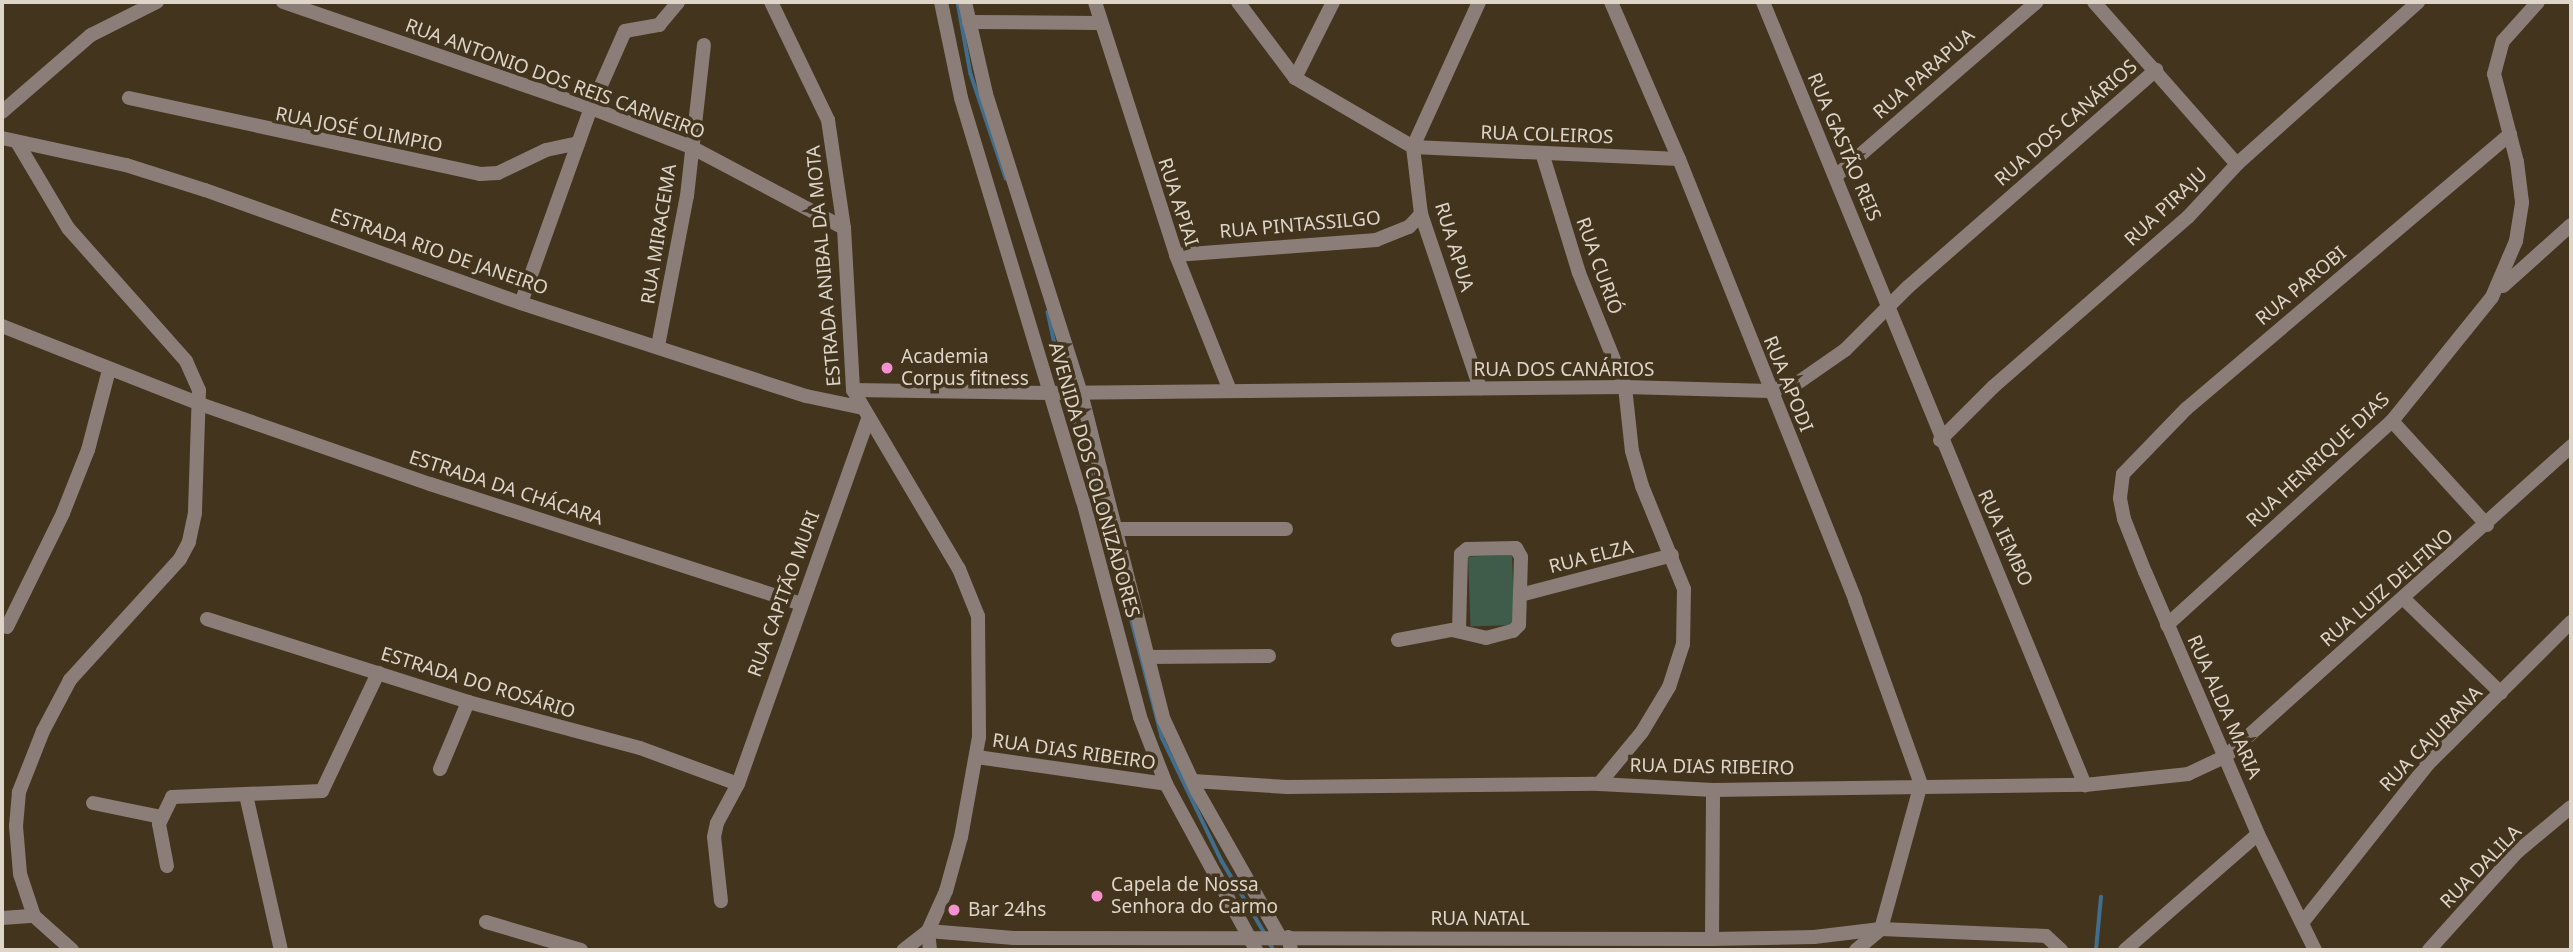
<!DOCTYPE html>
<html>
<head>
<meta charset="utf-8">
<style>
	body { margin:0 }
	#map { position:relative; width:2573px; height:952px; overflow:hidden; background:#43341e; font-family:"Noto Sans",sans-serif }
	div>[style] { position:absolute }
	.green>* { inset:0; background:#3e5c49; transform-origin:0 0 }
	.stream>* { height:3.5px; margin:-1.75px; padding:0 1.75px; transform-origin:1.75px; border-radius:1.75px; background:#416e8d }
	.minor>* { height:14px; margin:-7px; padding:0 7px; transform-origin:7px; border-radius:7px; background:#8b7d78 }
	.tertiary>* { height:14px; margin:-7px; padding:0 7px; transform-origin:7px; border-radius:7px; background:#8b7d78 }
	.dots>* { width:19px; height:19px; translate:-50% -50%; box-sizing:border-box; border:4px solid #43341e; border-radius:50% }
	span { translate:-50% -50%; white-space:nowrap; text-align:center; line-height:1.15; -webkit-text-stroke:7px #43341e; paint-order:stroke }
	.street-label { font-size:19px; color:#ded5c8 }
	.poi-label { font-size:19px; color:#ded5c8 }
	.left { translate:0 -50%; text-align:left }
	.frame { position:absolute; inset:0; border:4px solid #ded5c8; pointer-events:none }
</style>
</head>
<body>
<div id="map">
	<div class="green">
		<i style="left:1512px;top:555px;width:70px;height:44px;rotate:88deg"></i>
	</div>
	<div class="stream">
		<i style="left:958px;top:2px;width:73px;rotate:79.8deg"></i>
		<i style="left:971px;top:74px;width:110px;rotate:71.4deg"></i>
		<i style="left:1048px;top:312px;width:80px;rotate:77.7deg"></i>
		<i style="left:1067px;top:398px;width:118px;rotate:72.2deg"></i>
		<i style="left:1103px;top:510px;width:235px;rotate:75.4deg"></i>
		<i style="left:1162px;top:737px;width:138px;rotate:64.2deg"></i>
		<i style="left:1222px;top:861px;width:86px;rotate:59.3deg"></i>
		<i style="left:1269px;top:942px;width:9px;rotate:58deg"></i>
		<i style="left:2096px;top:950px;width:53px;rotate:-84.6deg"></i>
	</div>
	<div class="minor">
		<i style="left:283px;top:2px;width:326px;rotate:19deg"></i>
		<i style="left:591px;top:108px;width:107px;rotate:21.3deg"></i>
		<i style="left:691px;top:147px;width:173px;rotate:27.9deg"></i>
		<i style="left:941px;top:2px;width:98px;rotate:78.2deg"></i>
		<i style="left:961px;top:98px;width:421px;rotate:73.2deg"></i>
		<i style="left:1083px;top:501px;width:223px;rotate:75.2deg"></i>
		<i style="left:1140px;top:717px;width:72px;rotate:68.8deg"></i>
		<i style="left:1166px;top:784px;width:189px;rotate:61.5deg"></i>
		<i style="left:965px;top:2px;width:94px;rotate:77.1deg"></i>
		<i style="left:986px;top:94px;width:314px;rotate:72.4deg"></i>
		<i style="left:1081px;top:393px;width:337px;rotate:75.8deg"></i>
		<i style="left:1164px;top:720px;width:78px;rotate:65.1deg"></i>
		<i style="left:1197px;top:791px;width:168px;rotate:60.4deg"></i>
		<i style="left:1095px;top:2px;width:266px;rotate:72.2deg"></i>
		<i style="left:1176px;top:255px;width:146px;rotate:68.3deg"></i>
		<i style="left:1238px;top:2px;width:95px;rotate:53.1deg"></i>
		<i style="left:1295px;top:78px;width:137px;rotate:30.3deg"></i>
		<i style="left:1413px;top:147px;width:266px;rotate:2.6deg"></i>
		<i style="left:1479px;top:2px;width:159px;rotate:114.5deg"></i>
		<i style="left:1413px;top:147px;width:67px;rotate:83.2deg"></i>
		<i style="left:1421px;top:214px;width:184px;rotate:71.3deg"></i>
		<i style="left:1763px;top:2px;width:847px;rotate:67.65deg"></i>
		<i style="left:2094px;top:2px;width:216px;rotate:48.6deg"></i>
		<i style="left:969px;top:22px;width:129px;rotate:0.4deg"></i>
		<i style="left:1295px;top:78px;width:85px;rotate:-63.4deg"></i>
		<i style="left:129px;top:98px;width:359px;rotate:12.2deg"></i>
		<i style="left:480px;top:174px;width:18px;rotate:-3deg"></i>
		<i style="left:498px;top:173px;width:53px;rotate:-25.6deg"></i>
		<i style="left:546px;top:150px;width:33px;rotate:-12deg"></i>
		<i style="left:2px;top:112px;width:118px;rotate:-40.9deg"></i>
		<i style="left:91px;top:35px;width:74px;rotate:-26.6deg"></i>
		<i style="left:2px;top:138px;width:127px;rotate:12.3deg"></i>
		<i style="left:126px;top:165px;width:83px;rotate:17.6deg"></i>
		<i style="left:205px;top:190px;width:336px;rotate:19.7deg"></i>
		<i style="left:521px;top:303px;width:300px;rotate:18.1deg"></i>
		<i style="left:806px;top:396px;width:58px;rotate:11.9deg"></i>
		<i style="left:17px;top:142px;width:100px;rotate:59.3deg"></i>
		<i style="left:68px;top:228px;width:178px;rotate:48.4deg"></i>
		<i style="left:186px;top:361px;width:32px;rotate:66deg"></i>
		<i style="left:199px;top:390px;width:123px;rotate:91.9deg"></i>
		<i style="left:195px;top:513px;width:30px;rotate:102deg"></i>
		<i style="left:189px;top:542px;width:19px;rotate:118deg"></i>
		<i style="left:180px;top:559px;width:164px;rotate:132.3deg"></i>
		<i style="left:70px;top:680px;width:58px;rotate:117.9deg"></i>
		<i style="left:43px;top:731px;width:66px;rotate:111.5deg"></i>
		<i style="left:19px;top:792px;width:34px;rotate:95deg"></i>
		<i style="left:16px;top:826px;width:48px;rotate:85.2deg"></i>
		<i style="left:20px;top:874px;width:44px;rotate:71.6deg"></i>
		<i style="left:34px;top:916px;width:51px;rotate:41.8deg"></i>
		<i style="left:1543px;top:156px;width:122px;rotate:72.9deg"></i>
		<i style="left:1579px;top:273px;width:123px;rotate:68deg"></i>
		<i style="left:1625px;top:387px;width:64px;rotate:83.8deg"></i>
		<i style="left:1632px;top:451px;width:36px;rotate:74deg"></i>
		<i style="left:1642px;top:486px;width:111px;rotate:67.8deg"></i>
		<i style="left:1684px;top:589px;width:55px;rotate:91deg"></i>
		<i style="left:1683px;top:644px;width:45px;rotate:108deg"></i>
		<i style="left:1669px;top:687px;width:52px;rotate:121deg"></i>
		<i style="left:1642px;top:732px;width:67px;rotate:129.6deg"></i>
		<i style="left:1837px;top:175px;width:264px;rotate:-40.9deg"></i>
		<i style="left:1176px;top:255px;width:201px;rotate:-4.3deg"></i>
		<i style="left:1376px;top:240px;width:35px;rotate:-22deg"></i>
		<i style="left:1409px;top:227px;width:18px;rotate:-47deg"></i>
		<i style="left:2503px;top:286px;width:91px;rotate:-41.9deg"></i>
		<i style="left:521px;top:303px;width:207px;rotate:-70.3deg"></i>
		<i style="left:591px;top:108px;width:84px;rotate:-66.2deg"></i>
		<i style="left:625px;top:31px;width:35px;rotate:-10deg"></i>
		<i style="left:659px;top:25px;width:30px;rotate:-50deg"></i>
		<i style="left:2px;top:326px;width:213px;rotate:21.5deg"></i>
		<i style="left:200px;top:404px;width:244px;rotate:19.2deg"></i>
		<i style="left:430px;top:484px;width:390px;rotate:17.9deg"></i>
		<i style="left:658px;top:346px;width:153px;rotate:-79.1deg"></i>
		<i style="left:687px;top:196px;width:152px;rotate:-83.6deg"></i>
		<i style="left:853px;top:390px;width:195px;rotate:0.9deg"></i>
		<i style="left:1048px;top:393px;width:577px;rotate:-0.6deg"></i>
		<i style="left:1625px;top:387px;width:144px;rotate:1.6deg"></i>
		<i style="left:1769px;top:391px;width:28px;rotate:-15deg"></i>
		<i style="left:1796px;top:384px;width:60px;rotate:-34.8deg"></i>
		<i style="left:1845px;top:350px;width:89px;rotate:-45deg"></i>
		<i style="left:1908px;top:287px;width:330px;rotate:-41.2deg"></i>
		<i style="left:2392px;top:421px;width:141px;rotate:47.6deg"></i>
		<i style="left:1940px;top:440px;width:75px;rotate:-45deg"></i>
		<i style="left:1993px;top:387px;width:259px;rotate:-41.1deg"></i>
		<i style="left:2188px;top:217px;width:72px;rotate:-47.2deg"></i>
		<i style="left:2237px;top:164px;width:243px;rotate:-41.8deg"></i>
		<i style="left:1115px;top:529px;width:171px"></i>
		<i style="left:1520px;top:595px;width:157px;rotate:-14.7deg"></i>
		<i style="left:2404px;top:599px;width:135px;rotate:44.1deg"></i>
		<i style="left:207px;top:619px;width:274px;rotate:17.6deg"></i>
		<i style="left:468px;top:702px;width:178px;rotate:15deg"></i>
		<i style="left:640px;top:748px;width:104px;rotate:20.2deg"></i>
		<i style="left:2167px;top:625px;width:304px;rotate:-42.2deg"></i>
		<i style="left:2392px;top:421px;width:159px;rotate:-51.1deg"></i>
		<i style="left:2492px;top:297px;width:61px;rotate:-66.8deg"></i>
		<i style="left:2516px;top:241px;width:39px;rotate:-81deg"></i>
		<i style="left:2522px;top:202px;width:40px;rotate:-97.1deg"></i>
		<i style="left:2517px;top:162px;width:91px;rotate:-104.6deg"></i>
		<i style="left:2494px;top:74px;width:34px;rotate:-75deg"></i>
		<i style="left:2503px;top:41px;width:52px;rotate:-48.1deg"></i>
		<i style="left:7px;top:627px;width:127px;rotate:-63.8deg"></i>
		<i style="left:63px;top:513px;width:68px;rotate:-68.4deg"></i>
		<i style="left:88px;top:450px;width:83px;rotate:-75.3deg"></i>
		<i style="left:1398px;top:640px;width:55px;rotate:-10.5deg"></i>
		<i style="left:1452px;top:630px;width:35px;rotate:13deg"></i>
		<i style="left:1486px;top:638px;width:28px;rotate:-15deg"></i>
		<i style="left:1513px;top:631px;width:8px;rotate:-45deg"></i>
		<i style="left:1519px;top:625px;width:68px;rotate:-88.3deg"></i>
		<i style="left:1521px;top:557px;width:10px;rotate:-119deg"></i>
		<i style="left:1516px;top:548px;width:49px;rotate:178.8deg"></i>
		<i style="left:1467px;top:549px;width:8px;rotate:140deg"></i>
		<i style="left:1461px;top:554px;width:77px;rotate:91.5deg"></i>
		<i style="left:1148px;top:657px;width:121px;rotate:-0.5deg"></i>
		<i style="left:977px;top:757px;width:191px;rotate:8.1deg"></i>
		<i style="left:440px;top:769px;width:73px;rotate:-67.3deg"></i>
		<i style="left:1193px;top:781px;width:94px;rotate:3.7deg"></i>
		<i style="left:1287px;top:787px;width:312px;rotate:-0.6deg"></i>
		<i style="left:1599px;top:784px;width:114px;rotate:3deg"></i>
		<i style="left:246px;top:795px;width:159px;rotate:77.3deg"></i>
		<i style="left:93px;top:803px;width:69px;rotate:11.6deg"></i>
		<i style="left:167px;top:866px;width:43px;rotate:-100.8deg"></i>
		<i style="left:159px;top:824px;width:30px;rotate:-64deg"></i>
		<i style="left:172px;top:797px;width:150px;rotate:-2.3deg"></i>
		<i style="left:322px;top:791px;width:131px;rotate:-64.6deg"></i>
		<i style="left:721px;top:901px;width:64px;rotate:-96.2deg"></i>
		<i style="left:714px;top:837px;width:14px;rotate:-78deg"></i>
		<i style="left:717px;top:823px;width:44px;rotate:-61.7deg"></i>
		<i style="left:738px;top:784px;width:388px;rotate:-70.4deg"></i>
		<i style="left:2px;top:918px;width:32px;rotate:-4deg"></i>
		<i style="left:486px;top:922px;width:99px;rotate:16.4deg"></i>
		<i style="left:2302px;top:923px;width:203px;rotate:-51.6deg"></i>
		<i style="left:2428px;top:764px;width:202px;rotate:-44.8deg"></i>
		<i style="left:928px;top:931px;width:19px;rotate:84deg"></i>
		<i style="left:1712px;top:939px;width:102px;rotate:-1.1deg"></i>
		<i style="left:1814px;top:937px;width:67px;rotate:-6.8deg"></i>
		<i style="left:1881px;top:929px;width:165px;rotate:2.4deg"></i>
		<i style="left:2046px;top:936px;width:21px;rotate:43deg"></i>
		<i style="left:1856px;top:950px;width:33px;rotate:-40deg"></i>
		<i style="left:1881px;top:929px;width:150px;rotate:-74.6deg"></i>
		<i style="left:2125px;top:950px;width:176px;rotate:-41.1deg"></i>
		<i style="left:2315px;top:950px;width:129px;rotate:-116.2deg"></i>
		<i style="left:2258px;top:834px;width:285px;rotate:-113.3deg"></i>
		<i style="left:2145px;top:572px;width:57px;rotate:-111.6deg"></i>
		<i style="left:2124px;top:519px;width:21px;rotate:-101deg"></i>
		<i style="left:2120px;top:498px;width:24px;rotate:-83deg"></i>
		<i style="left:2123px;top:474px;width:91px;rotate:-45.9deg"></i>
		<i style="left:2186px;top:409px;width:425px;rotate:-40.3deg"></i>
		<i style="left:2429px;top:950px;width:132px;rotate:-48.1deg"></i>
		<i style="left:2517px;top:852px;width:70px;rotate:-39.8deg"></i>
	</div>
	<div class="tertiary">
		<i style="left:771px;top:2px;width:131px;rotate:64.2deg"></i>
		<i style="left:828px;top:120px;width:109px;rotate:81.6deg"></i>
		<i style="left:844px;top:228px;width:162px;rotate:86.8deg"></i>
		<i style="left:853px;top:390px;width:208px;rotate:59.4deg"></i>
		<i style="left:959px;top:569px;width:51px;rotate:68deg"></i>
		<i style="left:978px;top:616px;width:121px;rotate:89.5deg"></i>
		<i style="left:979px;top:737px;width:102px;rotate:100.2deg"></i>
		<i style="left:961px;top:837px;width:56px;rotate:105.5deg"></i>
		<i style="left:946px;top:891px;width:44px;rotate:114.2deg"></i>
		<i style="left:928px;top:931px;width:31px;rotate:142deg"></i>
		<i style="left:1611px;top:2px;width:171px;rotate:66.6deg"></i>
		<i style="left:1679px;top:159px;width:475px;rotate:68.2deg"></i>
		<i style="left:1855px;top:600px;width:195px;rotate:70.3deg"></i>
		<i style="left:928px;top:931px;width:86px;rotate:4.7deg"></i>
		<i style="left:1014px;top:938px;width:698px;rotate:0.08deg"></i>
		<i style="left:1712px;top:939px;width:149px;rotate:-89.6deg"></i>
		<i style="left:1713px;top:790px;width:372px;rotate:-0.8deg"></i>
		<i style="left:2085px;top:785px;width:104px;rotate:-6.1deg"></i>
		<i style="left:2188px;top:774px;width:42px;rotate:-25.3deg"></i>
		<i style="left:2226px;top:756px;width:464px;rotate:-41.9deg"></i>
		<i style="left:1288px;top:937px;width:13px;rotate:77deg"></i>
	</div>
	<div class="dots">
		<i style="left:887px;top:368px;background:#f690cf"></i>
		<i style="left:1097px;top:896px;background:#f690cf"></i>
		<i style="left:954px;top:910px;background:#f690cf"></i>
	</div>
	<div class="street-label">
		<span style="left:1924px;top:74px;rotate:-41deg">RUA PARAPUA</span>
		<span style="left:555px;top:79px;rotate:20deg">RUA ANTONIO DOS REIS CARNEIRO</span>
		<span style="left:2066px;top:123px;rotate:-41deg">RUA DOS CANÁRIOS</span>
		<span style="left:359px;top:130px;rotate:11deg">RUA JOSÉ OLIMPIO</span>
		<span style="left:1547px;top:135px;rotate:2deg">RUA COLEIROS</span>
		<span style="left:1844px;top:147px;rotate:67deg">RUA GASTÃO REIS</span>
		<span style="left:1178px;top:202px;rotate:72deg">RUA APIAI</span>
		<span style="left:2166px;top:207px;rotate:-43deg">RUA PIRAJU</span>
		<span style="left:1300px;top:225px;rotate:-5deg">RUA PINTASSILGO</span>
		<span style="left:659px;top:234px;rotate:-81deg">RUA MIRACEMA</span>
		<span style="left:1454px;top:247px;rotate:73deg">RUA APUA</span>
		<span style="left:439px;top:252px;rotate:19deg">ESTRADA RIO DE JANEIRO</span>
		<span style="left:824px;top:266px;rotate:-95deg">ESTRADA ANIBAL DA MOTA</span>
		<span style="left:1599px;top:266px;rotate:70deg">RUA CURIÓ</span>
		<span style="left:2301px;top:286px;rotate:-40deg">RUA PAROBI</span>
		<span style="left:1564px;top:370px">RUA DOS CANÁRIOS</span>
		<span style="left:1788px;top:384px;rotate:68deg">RUA APODI</span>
		<span style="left:2318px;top:460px;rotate:-43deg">RUA HENRIQUE DIAS</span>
		<span style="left:1094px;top:480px;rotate:74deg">AVENIDA DOS COLONIZADORES</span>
		<span style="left:506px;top:488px;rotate:18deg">ESTRADA DA CHÁCARA</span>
		<span style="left:2005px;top:538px;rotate:65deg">RUA IEMBO</span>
		<span style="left:1591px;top:557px;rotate:-14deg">RUA ELZA</span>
		<span style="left:2387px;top:588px;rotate:-41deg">RUA LUIZ DELFINO</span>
		<span style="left:784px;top:594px;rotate:-70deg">RUA CAPITÃO MURI</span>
		<span style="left:478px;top:683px;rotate:17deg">ESTRADA DO ROSÁRIO</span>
		<span style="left:2224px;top:707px;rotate:66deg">RUA ALDA MARIA</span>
		<span style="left:2431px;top:739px;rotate:-46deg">RUA CAJURANA</span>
		<span style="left:1074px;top:752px;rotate:8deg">RUA DIAS RIBEIRO</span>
		<span style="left:1712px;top:767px;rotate:1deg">RUA DIAS RIBEIRO</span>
		<span style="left:2481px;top:867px;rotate:-46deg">RUA DALILA</span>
		<span style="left:1480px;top:919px">RUA NATAL</span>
	</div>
	<div class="poi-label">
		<span class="left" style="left:901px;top:368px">Academia<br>Corpus fitness</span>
		<span class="left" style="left:1111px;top:896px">Capela de Nossa<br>Senhora do Carmo</span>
		<span class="left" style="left:968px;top:910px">Bar 24hs</span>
	</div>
	<div class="frame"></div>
</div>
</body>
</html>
